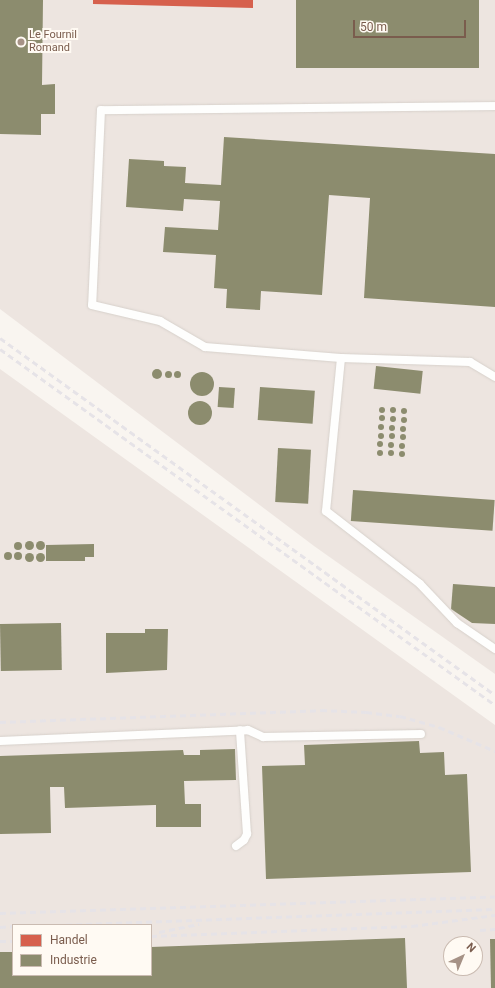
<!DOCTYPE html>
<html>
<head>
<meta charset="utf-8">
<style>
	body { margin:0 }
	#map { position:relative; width:495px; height:988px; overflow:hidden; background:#f9f5f0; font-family:Roboto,sans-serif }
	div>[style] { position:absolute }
	.industrial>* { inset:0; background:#ede5e0 }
	.shops>* { inset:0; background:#d6604d }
	.industry>* { inset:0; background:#8c8c6e; transform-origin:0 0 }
	.round { border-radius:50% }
	.roads { filter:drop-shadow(0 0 1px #d7d1cb) drop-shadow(0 0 1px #d7d1cb) }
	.lane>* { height:8px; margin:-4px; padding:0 4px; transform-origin:4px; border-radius:4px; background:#fefefd }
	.rail>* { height:3px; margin-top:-1.5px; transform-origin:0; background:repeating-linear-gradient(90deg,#e6e3e7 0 6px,transparent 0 10px) }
	.dots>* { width:11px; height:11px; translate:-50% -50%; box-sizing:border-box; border:2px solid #fffaf3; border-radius:50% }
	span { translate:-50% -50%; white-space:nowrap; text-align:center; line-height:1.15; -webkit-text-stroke:4px #fffaf3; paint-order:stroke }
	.poi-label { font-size:11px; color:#7a5c4d }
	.left { translate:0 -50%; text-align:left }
	.legend { position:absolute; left:12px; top:924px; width:140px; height:52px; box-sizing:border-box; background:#fffaf3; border:1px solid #cabbb1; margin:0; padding:5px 7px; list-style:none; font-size:12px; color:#7a5c4d }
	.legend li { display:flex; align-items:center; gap:8px; height:20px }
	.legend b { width:20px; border:1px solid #cabbb1 }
	.north { position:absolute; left:443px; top:936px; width:40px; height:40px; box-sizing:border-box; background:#fffaf3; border:1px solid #cabbb1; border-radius:50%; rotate:44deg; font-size:11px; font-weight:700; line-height:16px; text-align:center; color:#7a5c4d }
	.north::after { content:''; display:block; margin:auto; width:14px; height:18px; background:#a69286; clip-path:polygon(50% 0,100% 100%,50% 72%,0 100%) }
	.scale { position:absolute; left:353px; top:20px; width:113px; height:18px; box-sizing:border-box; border:2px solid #7a5c4d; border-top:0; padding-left:5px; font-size:12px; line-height:14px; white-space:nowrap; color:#7a5c4d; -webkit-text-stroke:3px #fffaf3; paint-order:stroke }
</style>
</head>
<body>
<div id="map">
	<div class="industrial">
		<i style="clip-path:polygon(0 0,495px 0,495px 674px,314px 546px,0 309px)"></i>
		<i style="clip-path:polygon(evenodd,0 369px,495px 725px,495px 988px,0 988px,0 369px,13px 925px,151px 925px,151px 975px,13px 975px,13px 925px,0 369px,451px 944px,475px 944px,475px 968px,451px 968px,451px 944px)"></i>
	</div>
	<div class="shops">
		<i style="clip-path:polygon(93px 0,253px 0,253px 8px,93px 4px)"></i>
	</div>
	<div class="industry">
		<i style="clip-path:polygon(0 0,43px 0,42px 85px,55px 84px,55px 114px,41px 114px,41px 135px,0 134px)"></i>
		<i style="left:296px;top:0;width:183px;height:68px"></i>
		<i style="clip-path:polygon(224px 137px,495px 154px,495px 307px,364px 298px,370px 198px,329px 195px,322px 295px,261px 291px,260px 310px,226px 308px,227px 289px,214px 288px,216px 255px,163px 252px,165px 227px,218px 230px,220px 201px,184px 199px,183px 211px,126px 207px,129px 159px,164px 161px,164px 166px,186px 167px,185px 183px,221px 185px)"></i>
		<i style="left:376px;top:366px;width:47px;height:23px;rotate:6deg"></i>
		<i class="round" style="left:152px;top:369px;width:10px;height:10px"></i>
		<i class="round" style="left:164.5px;top:370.5px;width:7px;height:7px"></i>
		<i class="round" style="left:173.5px;top:370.5px;width:7px;height:7px"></i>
		<i class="round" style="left:190px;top:372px;width:24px;height:24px"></i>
		<i style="left:219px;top:387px;width:16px;height:20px;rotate:4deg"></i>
		<i style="left:260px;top:387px;width:55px;height:33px;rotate:4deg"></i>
		<i class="round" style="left:188px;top:401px;width:24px;height:24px"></i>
		<i class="round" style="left:379px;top:407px;width:6px;height:6px"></i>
		<i class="round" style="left:390px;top:407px;width:6px;height:6px"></i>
		<i class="round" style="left:401px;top:408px;width:6px;height:6px"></i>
		<i class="round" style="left:379px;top:415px;width:6px;height:6px"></i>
		<i class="round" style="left:390px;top:416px;width:6px;height:6px"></i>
		<i class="round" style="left:401px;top:417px;width:6px;height:6px"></i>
		<i class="round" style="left:378px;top:424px;width:6px;height:6px"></i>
		<i class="round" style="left:389px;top:425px;width:6px;height:6px"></i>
		<i class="round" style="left:400px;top:426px;width:6px;height:6px"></i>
		<i class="round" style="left:378px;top:433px;width:6px;height:6px"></i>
		<i class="round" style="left:389px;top:433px;width:6px;height:6px"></i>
		<i class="round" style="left:400px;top:434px;width:6px;height:6px"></i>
		<i class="round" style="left:377px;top:441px;width:6px;height:6px"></i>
		<i class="round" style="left:388px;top:442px;width:6px;height:6px"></i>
		<i class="round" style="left:399px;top:443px;width:6px;height:6px"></i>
		<i style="left:278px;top:448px;width:33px;height:54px;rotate:3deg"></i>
		<i class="round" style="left:377px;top:450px;width:6px;height:6px"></i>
		<i class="round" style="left:388px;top:450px;width:6px;height:6px"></i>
		<i class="round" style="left:399px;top:451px;width:6px;height:6px"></i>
		<i style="left:353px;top:490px;width:142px;height:31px;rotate:4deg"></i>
		<i class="round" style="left:24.5px;top:540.5px;width:9px;height:9px"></i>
		<i class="round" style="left:35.5px;top:540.5px;width:9px;height:9px"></i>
		<i class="round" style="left:14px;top:542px;width:8px;height:8px"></i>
		<i style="clip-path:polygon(94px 544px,94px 557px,85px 557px,85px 561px,46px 561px,46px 545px)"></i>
		<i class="round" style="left:14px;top:552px;width:8px;height:8px"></i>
		<i class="round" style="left:4px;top:552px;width:8px;height:8px"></i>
		<i class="round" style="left:24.5px;top:552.5px;width:9px;height:9px"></i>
		<i class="round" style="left:35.5px;top:552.5px;width:9px;height:9px"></i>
		<i style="clip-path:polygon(453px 584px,495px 587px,495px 624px,472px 623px,451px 609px)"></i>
		<i style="left:61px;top:623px;width:47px;height:61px;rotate:89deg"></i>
		<i style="clip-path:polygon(145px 629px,168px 629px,167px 670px,106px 673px,106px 633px,145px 633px)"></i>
		<i style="clip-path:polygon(419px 741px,420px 753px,444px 752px,445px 775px,467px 774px,471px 872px,266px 879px,262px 766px,305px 765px,304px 745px)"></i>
		<i style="clip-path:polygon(235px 749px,236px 780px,184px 781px,185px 804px,65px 808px,64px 787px,50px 787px,51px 833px,0 834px,0 756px,183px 750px,184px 755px,200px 755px,200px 750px)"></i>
		<i style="left:201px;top:804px;width:23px;height:45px;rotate:90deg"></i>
		<i style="clip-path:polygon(405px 938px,407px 988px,0 988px,0 952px,13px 952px,13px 975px,151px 975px,151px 947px)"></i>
		<i style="clip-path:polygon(490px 939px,495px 939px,495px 988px,491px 988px)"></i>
	</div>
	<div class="roads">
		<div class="lane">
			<i style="left:495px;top:106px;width:394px;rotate:179.4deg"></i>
			<i style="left:101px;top:110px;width:195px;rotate:92.6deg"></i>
			<i style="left:92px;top:305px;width:70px;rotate:13.2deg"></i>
			<i style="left:160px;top:321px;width:52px;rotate:30deg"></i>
			<i style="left:205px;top:347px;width:136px;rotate:4.6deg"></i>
			<i style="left:341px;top:358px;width:129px;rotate:1.8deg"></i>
			<i style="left:470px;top:362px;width:29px;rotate:31deg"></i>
			<i style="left:341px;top:358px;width:154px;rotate:95.6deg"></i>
			<i style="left:326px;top:511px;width:119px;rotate:37.8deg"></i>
			<i style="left:420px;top:584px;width:54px;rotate:46.5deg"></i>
			<i style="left:457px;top:623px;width:46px;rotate:34.4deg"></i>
			<i style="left:0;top:741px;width:248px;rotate:-2.5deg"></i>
			<i style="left:248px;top:730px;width:17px;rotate:25deg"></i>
			<i style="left:263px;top:737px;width:158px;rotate:-1.1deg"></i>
			<i style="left:236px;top:846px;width:10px;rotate:-37deg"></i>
			<i style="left:244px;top:840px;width:7px;rotate:-63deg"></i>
			<i style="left:247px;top:834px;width:104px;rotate:-93.9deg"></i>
		</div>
	</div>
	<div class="rail">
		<i style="left:0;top:338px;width:610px;rotate:35.8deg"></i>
		<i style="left:0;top:349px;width:610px;rotate:35.72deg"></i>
		<i style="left:0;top:722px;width:321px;rotate:-2.1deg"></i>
		<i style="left:321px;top:710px;width:45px;rotate:2.5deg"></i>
		<i style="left:366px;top:712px;width:34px;rotate:7deg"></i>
		<i style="left:400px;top:716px;width:41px;rotate:15.8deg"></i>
		<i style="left:439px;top:727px;width:61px;rotate:23.2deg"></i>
		<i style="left:0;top:913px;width:495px;rotate:-1.9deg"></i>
		<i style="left:56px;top:925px;width:439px;rotate:-2.1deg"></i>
		<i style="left:0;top:927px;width:13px;rotate:-4deg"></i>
		<i style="left:480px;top:930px;width:15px;rotate:-4deg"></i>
		<i style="left:159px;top:932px;width:41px;rotate:-11.3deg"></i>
		<i style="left:151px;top:936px;width:261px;rotate:-2.2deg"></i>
		<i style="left:412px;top:926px;width:84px;rotate:-7.5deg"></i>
		<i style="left:0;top:941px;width:13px"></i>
	</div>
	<div class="dots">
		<i style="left:21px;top:42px;background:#a69286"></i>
	</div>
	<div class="poi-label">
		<span class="left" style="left:29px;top:42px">Le Fournil<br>Romand</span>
	</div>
	<ul class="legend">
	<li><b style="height:11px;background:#d6604d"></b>Handel</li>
	<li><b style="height:11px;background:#8c8c6e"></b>Industrie</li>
	</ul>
	<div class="north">N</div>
	<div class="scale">50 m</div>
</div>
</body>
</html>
